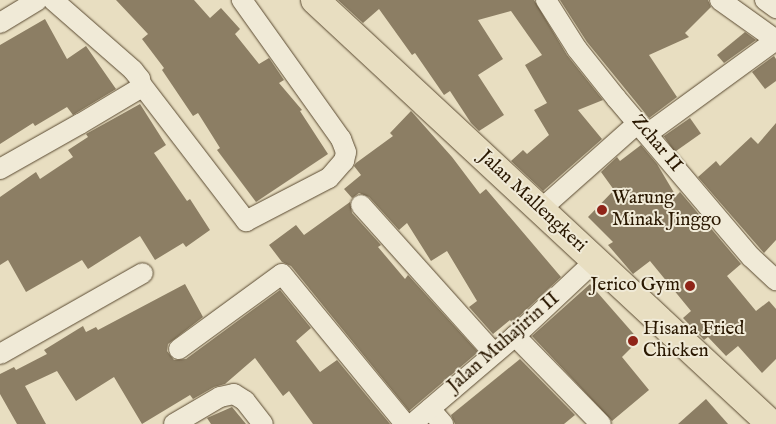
<!DOCTYPE html>
<html>
<head>
<meta charset="utf-8">
<style>
	body { margin:0 }
	#map { position:relative; width:776px; height:424px; overflow:hidden; background:#e8dec1; font-family:"IM FELL English",serif }
	div>[style] { position:absolute }
	.building>* { inset:0; background:#8c7e64; transform-origin:0 0 }
	.roads { filter:drop-shadow(0 0 1px #594930) drop-shadow(0 0 1px #594930) }
	.minor>* { height:20px; margin:-10px; padding:0 10px; transform-origin:10px; border-radius:10px; background:#f0ead7 }
	.primary>* { height:28px; margin:-14px; padding:0 14px; transform-origin:14px; border-radius:14px; background:#e8dec1 }
	.dots>* { width:14px; height:14px; translate:-50% -50%; box-sizing:border-box; border:2px solid #f0ead7; border-radius:50% }
	span { translate:-50% -50%; white-space:nowrap; text-align:center; line-height:1.15; -webkit-text-stroke:4px #f0ead7; paint-order:stroke }
	.street-label { font-size:19px; color:#291700 }
	.poi-label { font-size:19px; color:#291700 }
	.left { translate:0 -50%; text-align:left }
	.right { translate:-100% -50%; text-align:right }
</style>
</head>
<body>
<div id="map">
	<div class="building">
		<i style="clip-path:polygon(116px 0,194px 0,210px 18px,221px 8px,240px 29px,235px 34px,259px 64px,269px 58px,284px 80px,279px 83px,302px 110px,300px 111px,328px 154px,256px 202px,217px 150px,220px 148px,198px 113px,193px 116px,162px 70px,164px 68px,142px 39px,148px 34px)"></i>
		<i style="clip-path:polygon(338px 0,534px 0,567px 55px,603px 100px,578px 110px,602px 139px,543px 191px,511px 161px,523px 150px,527px 154px,549px 135px,534px 110px,547px 103px,525px 65px,542px 55px,511px 11px,478px 20px,503px 59px,478px 75px,504px 115px,479px 131px,471px 123px,450px 91px,444px 95px,415px 53px,412px 55px,379px 9px,363px 23px)"></i>
		<i style="clip-path:polygon(560px 0,708px 0,711px 7px,685px 33px,689px 37px,649px 55px,677px 97px,649px 118px,587px 42px)"></i>
		<i style="clip-path:polygon(45px 19px,67px 59px,86px 46px,116px 89px,73px 115px,67px 107px,35px 126px,33px 123px,0 144px,0 45px)"></i>
		<i style="clip-path:polygon(745px 32px,756px 40px,724px 63px,717px 55px)"></i>
		<i style="clip-path:polygon(774px 56px,776px 59px,776px 81px,765px 89px,752px 72px)"></i>
		<i style="clip-path:polygon(140px 104px,166px 145px,154px 153px,187px 201px,190px 199px,210px 230px,186px 247px,183px 243px,155px 260px,140px 236px,88px 269px,82px 260px,26px 292px,8px 260px,0 265px,0 197px,36px 172px,40px 179px,73px 157px,68px 150px,88px 137px,86px 134px)"></i>
		<i style="clip-path:polygon(411px 111px,452px 157px,480px 194px,486px 189px,561px 277px,512px 323px,510px 320px,493px 334px,469px 307px,477px 301px,447px 251px,431px 261px,407px 223px,399px 230px,369px 197px,359px 193px,352px 198px,344px 189px,361px 175px,354px 166px,356px 163px,393px 136px,390px 133px)"></i>
		<i style="left:690px;top:118px;width:19px;height:32px;rotate:55deg"></i>
		<i style="clip-path:polygon(776px 123px,776px 240px,764px 253px,698px 177px,716px 161px,720px 166px,751px 137px,758px 144px)"></i>
		<i style="clip-path:polygon(641px 145px,657px 164px,676px 196px,680px 192px,741px 264px,727px 276px,756px 311px,769px 301px,776px 309px,776px 359px,762px 373px,738px 346px,726px 356px,708px 337px,704px 340px,683px 318px,691px 311px,650px 261px,633px 274px,608px 245px,613px 242px,588px 217px,614px 190px,601px 172px,617px 157px,620px 161px)"></i>
		<i style="clip-path:polygon(350px 202px,352px 213px,381px 245px,378px 247px,405px 279px,408px 275px,478px 352px,409px 411px,291px 266px,282px 262px,269px 245px,296px 225px,304px 235px)"></i>
		<i style="clip-path:polygon(185px 284px,203px 317px,168px 344px,167px 351px,174px 360px,186px 359px,280px 290px,311px 328px,296px 341px,320px 372px,337px 360px,390px 424px,313px 424px,289px 391px,283px 396px,255px 358px,225px 384px,214px 387px,193px 399px,190px 395px,142px 424px,114px 377px,76px 401px,57px 371px,25px 386px,46px 424px,17px 424px,0 394px,0 374px,14px 367px,16px 370px,47px 354px,44px 350px,83px 326px,86px 332px,96px 327px,98px 330px)"></i>
		<i style="clip-path:polygon(590px 284px,639px 340px,622px 357px,649px 390px,612px 421px,532px 336px)"></i>
		<i style="clip-path:polygon(520px 359px,575px 415px,564px 424px,455px 424px,451px 415px)"></i>
		<i style="clip-path:polygon(706px 399px,728px 424px,678px 424px)"></i>
		<i style="clip-path:polygon(232px 407px,246px 424px,211px 424px,207px 418px)"></i>
	</div>
	<div class="roads">
		<div class="minor">
			<i style="left:546px;top:0;width:58px;rotate:57.7deg"></i>
			<i style="left:577px;top:49px;width:63px;rotate:51.5deg"></i>
			<i style="left:616px;top:98px;width:209px;rotate:49.7deg"></i>
			<i style="left:751px;top:257px;width:34px;rotate:43deg"></i>
			<i style="left:720px;top:0;width:69px;rotate:35.5deg"></i>
			<i style="left:765px;top:0;width:14px;rotate:36deg"></i>
			<i style="left:0;top:23px;width:44px;rotate:-31.2deg"></i>
			<i style="left:141px;top:84px;width:173px;rotate:52.5deg"></i>
			<i style="left:246px;top:221px;width:93px;rotate:-27.4deg"></i>
			<i style="left:329px;top:178px;width:23px;rotate:-49deg"></i>
			<i style="left:344px;top:161px;width:9px;rotate:-77deg"></i>
			<i style="left:346px;top:152px;width:14px;rotate:-111deg"></i>
			<i style="left:341px;top:139px;width:171px;rotate:-125.5deg"></i>
			<i style="left:647px;top:134px;width:160px;rotate:-36.1deg"></i>
			<i style="left:0;top:169px;width:92px;rotate:-29.4deg"></i>
			<i style="left:80px;top:124px;width:66px;rotate:-30.8deg"></i>
			<i style="left:137px;top:90px;width:7px;rotate:-56deg"></i>
			<i style="left:141px;top:84px;width:5px;rotate:-101deg"></i>
			<i style="left:140px;top:79px;width:11px;rotate:-128deg"></i>
			<i style="left:133px;top:70px;width:106px;rotate:-138.8deg"></i>
			<i style="left:361px;top:205px;width:199px;rotate:48.1deg"></i>
			<i style="left:540px;top:210px;width:131px;rotate:-41.6deg"></i>
			<i style="left:515px;top:336px;width:123px;rotate:45.7deg"></i>
			<i style="left:179px;top:349px;width:127px;rotate:-36.1deg"></i>
			<i style="left:282px;top:274px;width:194px;rotate:50.6deg"></i>
			<i style="left:0;top:354px;width:164px;rotate:-29.5deg"></i>
			<i style="left:430px;top:409px;width:20px;rotate:49deg"></i>
			<i style="left:174px;top:424px;width:53px;rotate:-30.4deg"></i>
			<i style="left:220px;top:397px;width:14px;rotate:-12deg"></i>
			<i style="left:234px;top:394px;width:13px;rotate:32deg"></i>
			<i style="left:245px;top:401px;width:29px;rotate:52deg"></i>
			<i style="left:412px;top:424px;width:135px;rotate:-40.5deg"></i>
			<i style="left:515px;top:336px;width:110px;rotate:-43.2deg"></i>
		</div>
		<div class="primary">
			<i style="left:315px;top:0;width:623px;rotate:42.92deg"></i>
		</div>
	</div>
	<div class="dots">
		<i style="left:602px;top:210px;background:#8f2418"></i>
		<i style="left:690px;top:286px;background:#8f2418"></i>
		<i style="left:633px;top:341px;background:#8f2418"></i>
	</div>
	<div class="street-label">
		<span style="left:656px;top:144px;rotate:50deg">Zchar II</span>
		<span style="left:532px;top:202px;rotate:43deg">Jalan Mallengkeri</span>
		<span style="left:504px;top:343px;rotate:-41deg">Jalan Muhajirin II</span>
	</div>
	<div class="poi-label">
		<span class="left" style="left:612px;top:210px">Warung<br>Minak Jinggo</span>
		<span class="right" style="left:680px;top:286px">Jerico Gym</span>
		<span class="left" style="left:643px;top:341px">Hisana Fried<br>Chicken</span>
	</div>
</div>
</body>
</html>
